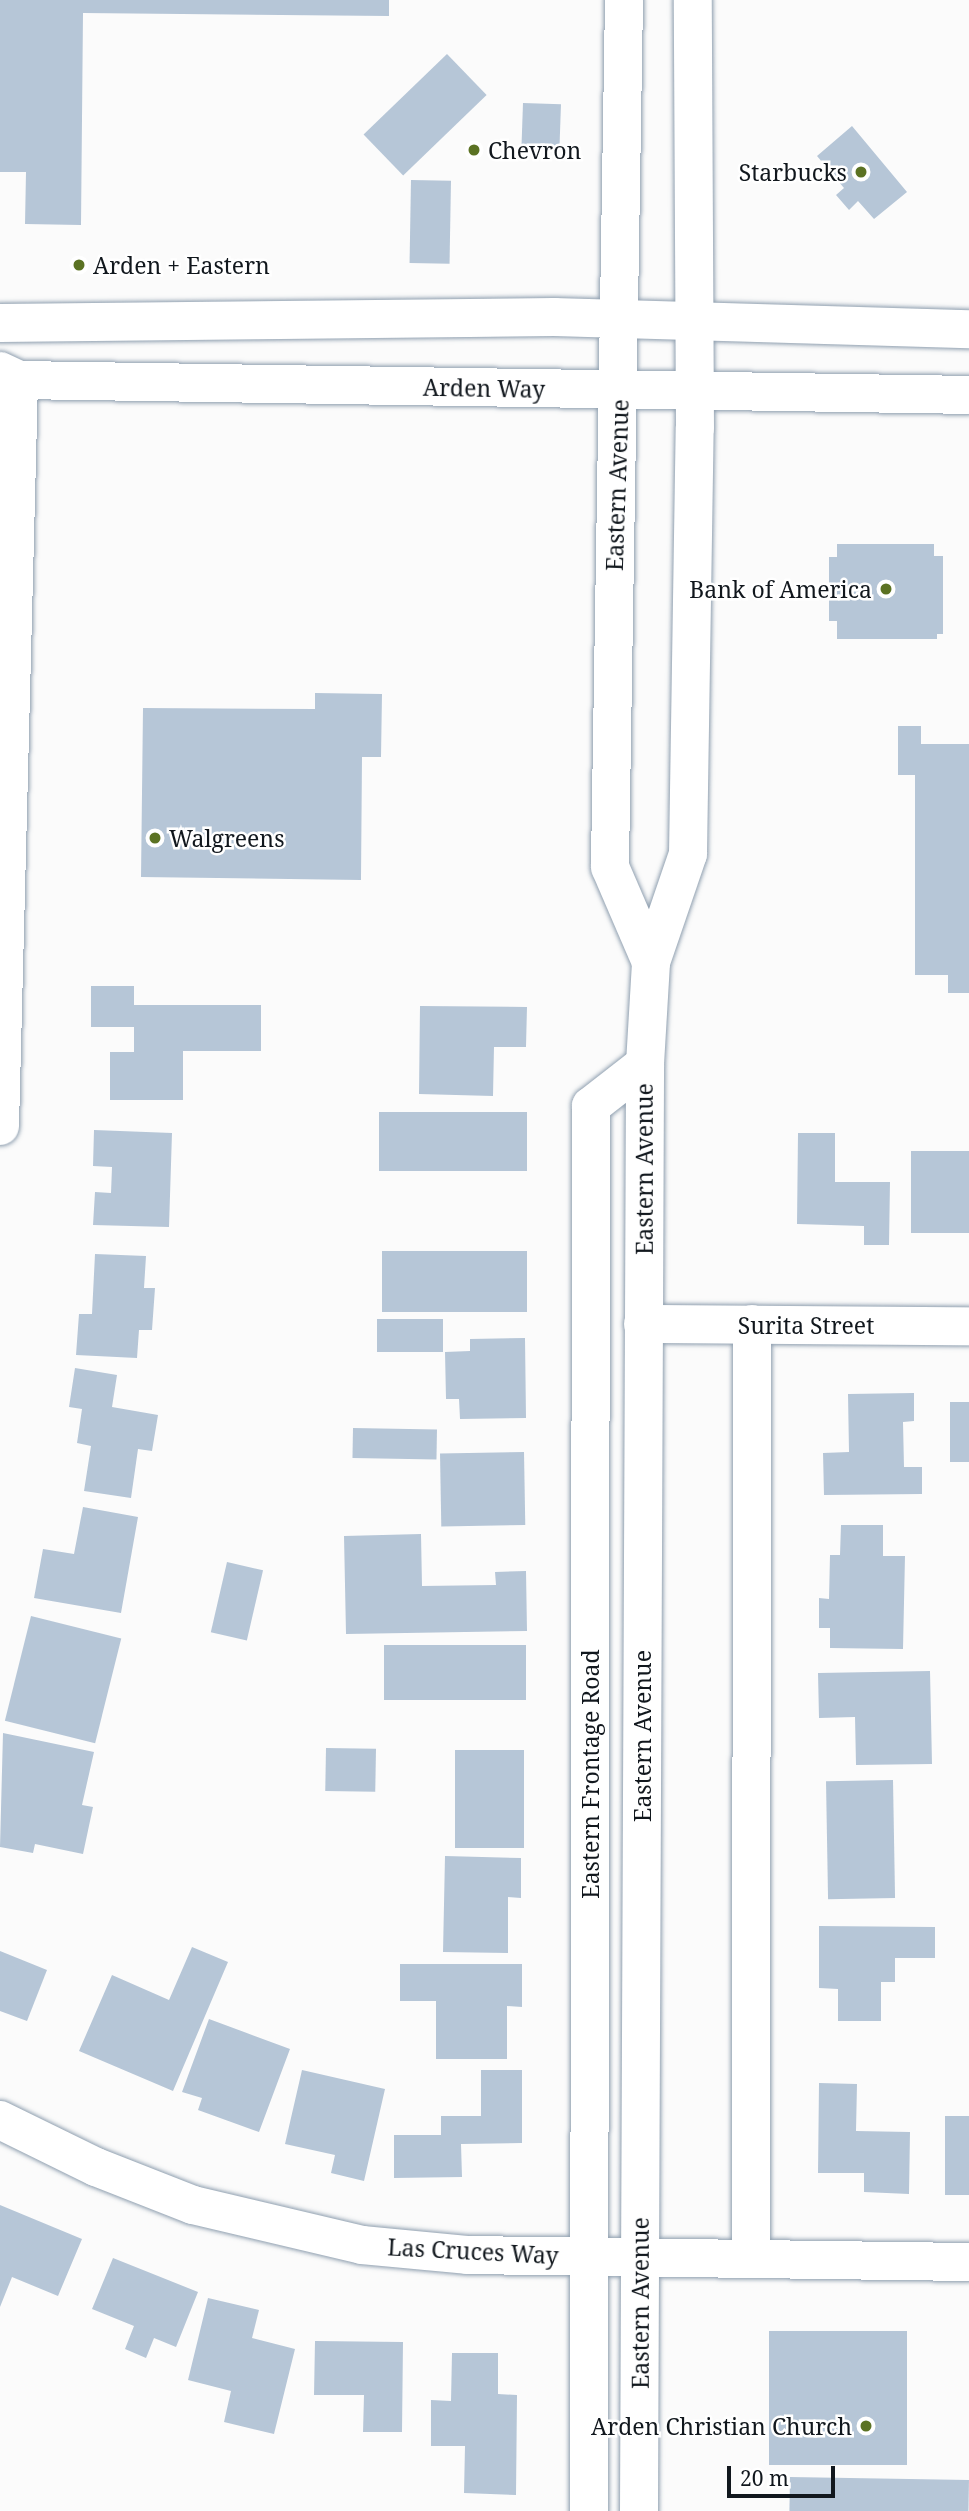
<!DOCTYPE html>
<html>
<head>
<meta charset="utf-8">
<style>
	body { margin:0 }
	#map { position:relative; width:969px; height:2511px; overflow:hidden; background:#fbfbfb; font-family:"Noto Serif",serif }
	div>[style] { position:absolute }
	.building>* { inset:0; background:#b6c6d7; transform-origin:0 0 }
	.roads { filter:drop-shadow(0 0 2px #90a0b0) drop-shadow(0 0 2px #90a0b0) }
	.minor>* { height:38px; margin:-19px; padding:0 19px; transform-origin:19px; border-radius:19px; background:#fff }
	.secondary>* { height:38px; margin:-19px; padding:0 19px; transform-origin:19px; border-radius:19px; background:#fff }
	.primary>* { height:38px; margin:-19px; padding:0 19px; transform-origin:19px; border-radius:19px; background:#fff }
	.dots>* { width:19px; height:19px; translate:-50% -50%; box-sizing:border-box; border:4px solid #fff; border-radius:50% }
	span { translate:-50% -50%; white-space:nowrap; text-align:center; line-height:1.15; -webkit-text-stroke:5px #fff; paint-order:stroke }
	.poi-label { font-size:23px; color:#11171d }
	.left { translate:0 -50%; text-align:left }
	.right { translate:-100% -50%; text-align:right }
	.street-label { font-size:23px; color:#11171d }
	.scale { position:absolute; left:727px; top:2466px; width:108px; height:32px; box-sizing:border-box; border:4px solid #11171d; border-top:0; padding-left:9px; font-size:21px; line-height:24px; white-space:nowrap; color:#11171d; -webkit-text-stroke:5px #fff; paint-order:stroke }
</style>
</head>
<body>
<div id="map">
	<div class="building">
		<i style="clip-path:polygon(0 0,389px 0,389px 16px,83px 13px,81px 225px,25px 224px,26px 172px,0 172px)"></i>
		<i style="left:447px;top:54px;width:57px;height:116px;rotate:46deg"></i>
		<i style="left:523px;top:103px;width:38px;height:42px;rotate:2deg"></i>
		<i style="clip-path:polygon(852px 126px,907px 192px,874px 219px,858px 201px,849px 210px,836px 195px,844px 188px,817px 156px)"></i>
		<i style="left:411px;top:180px;width:40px;height:83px;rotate:1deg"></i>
		<i style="clip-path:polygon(837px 544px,934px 544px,934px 556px,943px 556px,943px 634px,937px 634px,937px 639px,837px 639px,837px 621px,829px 621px,829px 557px,837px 557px)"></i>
		<i style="clip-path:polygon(315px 693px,382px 694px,381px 757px,362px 757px,361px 880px,141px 877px,143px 708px,315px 709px)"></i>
		<i style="clip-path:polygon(898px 726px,921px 726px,921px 744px,969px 744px,969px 993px,948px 993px,948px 975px,915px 975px,915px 775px,898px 775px)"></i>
		<i style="clip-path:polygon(91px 986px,134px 986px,134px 1005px,261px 1005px,261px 1051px,183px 1051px,183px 1100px,110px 1100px,110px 1052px,134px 1052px,134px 1027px,91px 1027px)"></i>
		<i style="clip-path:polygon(420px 1006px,527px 1007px,526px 1047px,494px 1047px,493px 1096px,419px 1094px)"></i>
		<i style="left:379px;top:1112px;width:148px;height:59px"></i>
		<i style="clip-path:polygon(94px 1130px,172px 1133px,169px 1227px,93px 1225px,95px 1192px,111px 1193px,112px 1167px,93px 1166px)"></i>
		<i style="clip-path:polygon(798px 1133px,835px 1133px,835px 1182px,890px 1182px,889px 1245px,864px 1245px,864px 1226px,797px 1224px)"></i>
		<i style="left:969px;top:1151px;width:82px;height:58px;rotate:90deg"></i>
		<i style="left:382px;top:1251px;width:145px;height:61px"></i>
		<i style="clip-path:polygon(95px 1254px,146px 1256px,144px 1288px,155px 1288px,152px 1330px,139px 1330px,137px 1358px,76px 1355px,79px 1314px,92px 1314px)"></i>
		<i style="left:377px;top:1319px;width:66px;height:33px"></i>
		<i style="clip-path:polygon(525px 1338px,526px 1418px,460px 1419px,459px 1399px,446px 1399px,445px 1352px,470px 1351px,470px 1339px)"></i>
		<i style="clip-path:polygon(75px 1368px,117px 1375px,112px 1407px,158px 1415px,152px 1451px,138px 1449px,131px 1498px,84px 1491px,91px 1446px,77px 1443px,82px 1409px,69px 1407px)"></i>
		<i style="clip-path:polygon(914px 1393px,914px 1421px,903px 1422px,904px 1467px,922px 1467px,922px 1494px,824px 1495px,823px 1453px,849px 1452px,848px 1394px)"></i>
		<i style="left:950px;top:1402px;width:19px;height:60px"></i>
		<i style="left:353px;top:1428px;width:84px;height:30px;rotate:1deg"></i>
		<i style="left:524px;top:1452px;width:73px;height:84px;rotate:89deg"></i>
		<i style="clip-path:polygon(83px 1507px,138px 1517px,121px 1613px,34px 1598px,43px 1549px,74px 1554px)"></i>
		<i style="clip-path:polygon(841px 1525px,883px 1525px,883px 1556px,905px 1556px,903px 1649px,830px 1648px,830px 1628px,819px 1628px,819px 1598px,829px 1599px,830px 1555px,840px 1555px)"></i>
		<i style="clip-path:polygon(421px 1534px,422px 1586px,496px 1585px,495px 1572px,526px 1571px,527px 1631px,346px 1634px,344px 1536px)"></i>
		<i style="left:227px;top:1562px;width:37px;height:72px;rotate:13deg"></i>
		<i style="left:31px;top:1616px;width:93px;height:108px;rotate:14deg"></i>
		<i style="left:384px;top:1645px;width:142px;height:55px"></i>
		<i style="clip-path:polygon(930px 1671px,932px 1764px,856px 1765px,855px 1717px,819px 1718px,818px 1673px)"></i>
		<i style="clip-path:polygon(3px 1733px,94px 1752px,82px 1805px,93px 1807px,83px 1854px,35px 1844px,33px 1853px,0 1847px)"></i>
		<i style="left:326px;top:1748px;width:50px;height:43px;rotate:1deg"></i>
		<i style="left:455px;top:1750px;width:69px;height:98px"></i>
		<i style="left:893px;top:1780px;width:118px;height:67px;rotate:89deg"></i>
		<i style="clip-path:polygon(445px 1856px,521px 1858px,521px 1898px,508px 1897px,508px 1953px,443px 1952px)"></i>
		<i style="clip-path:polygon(819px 1926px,935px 1927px,935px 1958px,895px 1958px,895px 1982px,881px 1982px,881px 2021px,838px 2021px,838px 1989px,819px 1988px)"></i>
		<i style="clip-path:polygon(192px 1947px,228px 1962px,173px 2091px,79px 2051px,112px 1975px,169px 2000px)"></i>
		<i style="clip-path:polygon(0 1951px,47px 1970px,27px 2021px,0 2011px)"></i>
		<i style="clip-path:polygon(400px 1964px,522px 1964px,522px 2007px,507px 2006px,507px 2059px,436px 2059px,436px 2001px,400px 2001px)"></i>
		<i style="clip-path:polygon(209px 2019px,290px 2049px,259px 2132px,198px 2110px,202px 2098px,182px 2092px)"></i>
		<i style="clip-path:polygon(302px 2070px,385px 2089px,364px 2181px,331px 2173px,335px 2155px,285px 2144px)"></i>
		<i style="clip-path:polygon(481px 2070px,522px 2070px,522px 2143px,461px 2144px,462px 2177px,394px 2178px,394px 2135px,441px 2135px,441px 2116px,481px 2116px)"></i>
		<i style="clip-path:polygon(819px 2083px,857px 2084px,856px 2131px,910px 2132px,909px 2194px,864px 2192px,864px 2173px,818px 2173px)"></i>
		<i style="left:945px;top:2116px;width:24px;height:79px"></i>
		<i style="clip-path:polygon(0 2205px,82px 2239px,58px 2296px,12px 2277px,0 2307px)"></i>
		<i style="clip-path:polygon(113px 2258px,198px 2292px,176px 2347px,154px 2338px,146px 2358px,125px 2349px,134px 2326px,92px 2309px)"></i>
		<i style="clip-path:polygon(208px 2298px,259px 2310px,252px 2338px,295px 2349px,274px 2434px,224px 2422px,231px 2391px,188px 2380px)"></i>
		<i style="left:907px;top:2331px;width:134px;height:138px;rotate:90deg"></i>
		<i style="clip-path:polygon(315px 2341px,403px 2342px,402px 2432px,363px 2432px,364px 2395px,314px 2395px)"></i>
		<i style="clip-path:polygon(452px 2353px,498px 2353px,498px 2394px,517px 2395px,516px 2495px,464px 2493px,465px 2446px,431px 2446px,431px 2400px,451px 2401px)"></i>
		<i style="left:790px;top:2477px;width:179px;height:34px;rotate:1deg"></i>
	</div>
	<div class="roads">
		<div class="minor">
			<i style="left:0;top:1126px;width:746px;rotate:-88.54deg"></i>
			<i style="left:643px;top:1324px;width:326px;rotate:0.4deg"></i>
			<i style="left:0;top:2120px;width:107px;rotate:26.1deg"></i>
			<i style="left:96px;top:2167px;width:104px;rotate:21.4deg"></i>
			<i style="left:193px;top:2205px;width:174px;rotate:13.3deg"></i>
			<i style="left:362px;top:2245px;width:105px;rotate:5.4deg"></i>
			<i style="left:467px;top:2255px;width:502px;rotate:0.8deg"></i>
			<i style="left:751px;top:2259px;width:935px;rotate:-89.94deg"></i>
			<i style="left:589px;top:2511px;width:1405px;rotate:-89.92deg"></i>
			<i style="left:591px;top:1106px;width:68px;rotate:-37.9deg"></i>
		</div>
		<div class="secondary">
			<i style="left:624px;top:0;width:867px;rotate:90.93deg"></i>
			<i style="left:610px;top:867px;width:103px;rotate:66.7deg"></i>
			<i style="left:639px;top:2511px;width:1447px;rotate:-89.76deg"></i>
			<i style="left:645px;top:1064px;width:102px;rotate:-86.6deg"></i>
			<i style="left:651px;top:962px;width:114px;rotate:-71.1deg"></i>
			<i style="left:688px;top:854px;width:426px;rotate:-89.1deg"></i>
			<i style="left:695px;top:428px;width:428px;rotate:-90.3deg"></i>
		</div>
		<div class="primary">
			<i style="left:0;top:323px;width:554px;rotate:-0.62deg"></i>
			<i style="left:554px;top:317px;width:415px;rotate:1.7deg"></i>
			<i style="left:0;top:371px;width:21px;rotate:25deg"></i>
			<i style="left:19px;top:380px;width:950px;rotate:0.9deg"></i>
		</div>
	</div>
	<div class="dots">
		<i style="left:474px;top:150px;background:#5b7223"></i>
		<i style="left:861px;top:172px;background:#5b7223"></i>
		<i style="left:79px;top:265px;background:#5b7223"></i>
		<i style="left:886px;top:589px;background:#5b7223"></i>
		<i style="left:155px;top:838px;background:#5b7223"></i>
		<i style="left:866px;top:2426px;background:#5b7223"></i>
	</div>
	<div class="poi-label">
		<span class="left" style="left:488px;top:150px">Chevron</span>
		<span class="right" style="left:847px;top:172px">Starbucks</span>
		<span class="left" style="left:93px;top:265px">Arden + Eastern</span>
		<span class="right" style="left:872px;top:589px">Bank of America</span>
		<span class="left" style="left:169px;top:838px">Walgreens</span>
		<span class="right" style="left:852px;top:2426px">Arden Christian Church</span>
	</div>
	<div class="street-label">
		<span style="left:484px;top:388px;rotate:1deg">Arden Way</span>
		<span style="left:617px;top:485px;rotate:-88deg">Eastern Avenue</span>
		<span style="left:644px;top:1169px;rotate:-90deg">Eastern Avenue</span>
		<span style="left:806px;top:1325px">Surita Street</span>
		<span style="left:642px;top:1736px;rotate:-90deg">Eastern Avenue</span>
		<span style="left:590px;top:1774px;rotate:-90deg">Eastern Frontage Road</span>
		<span style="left:473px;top:2251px;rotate:3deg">Las Cruces Way</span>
		<span style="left:640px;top:2303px;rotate:-90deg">Eastern Avenue</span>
	</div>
	<div class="scale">20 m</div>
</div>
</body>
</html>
